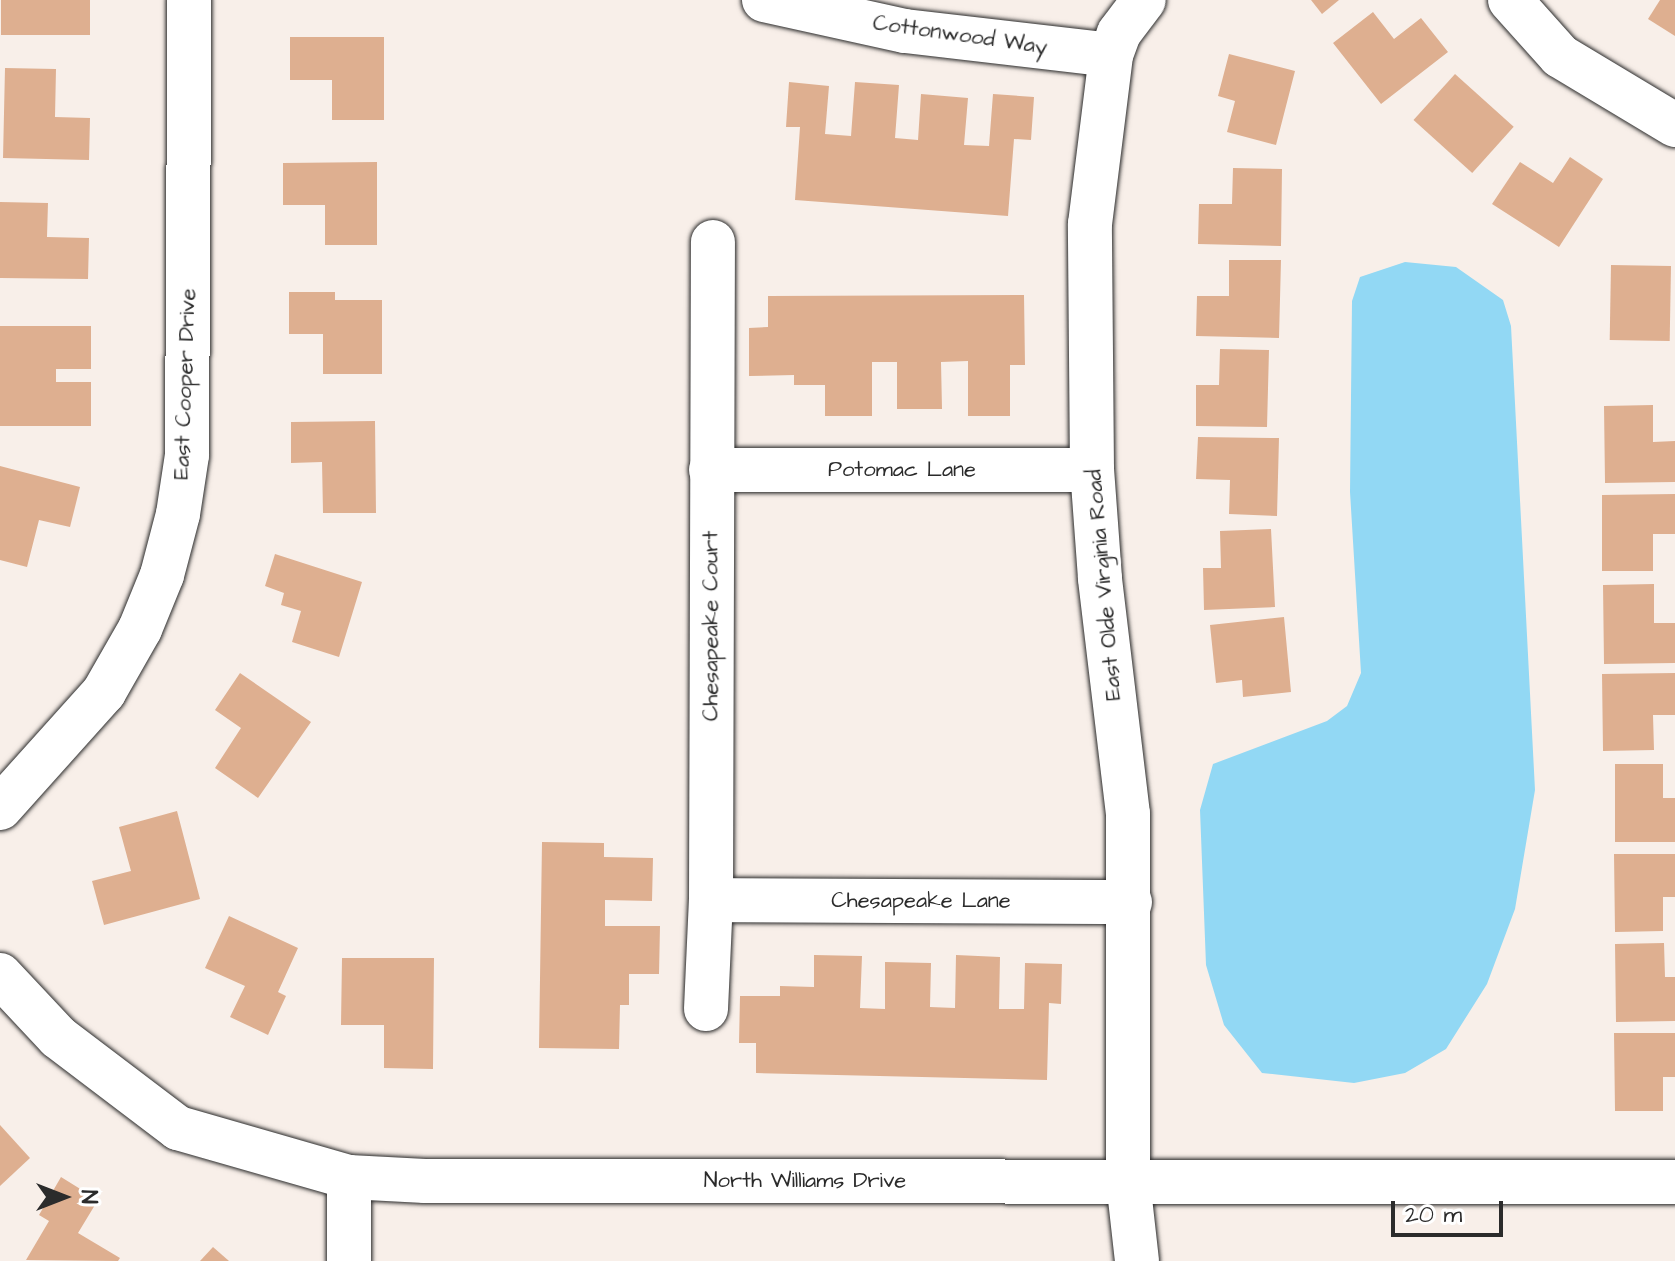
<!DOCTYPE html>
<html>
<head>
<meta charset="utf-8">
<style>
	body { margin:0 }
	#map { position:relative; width:1675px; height:1261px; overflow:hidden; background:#f8efe9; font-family:"Architects Daughter",sans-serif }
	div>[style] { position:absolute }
	.water>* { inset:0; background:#92d8f4 }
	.building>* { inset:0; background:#deaf90; transform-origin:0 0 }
	.roads { filter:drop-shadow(0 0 2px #2b2b2b) drop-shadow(0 0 2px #2b2b2b) }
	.minor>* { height:44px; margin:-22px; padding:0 22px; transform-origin:22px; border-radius:22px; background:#fff }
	span { translate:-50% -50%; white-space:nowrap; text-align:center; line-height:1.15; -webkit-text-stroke:6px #fff; paint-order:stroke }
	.street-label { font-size:22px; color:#2b2b2b }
	.north { position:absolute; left:24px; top:1157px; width:80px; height:80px; -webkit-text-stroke:6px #fff; paint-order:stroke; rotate:90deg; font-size:22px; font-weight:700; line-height:32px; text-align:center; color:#2b2b2b }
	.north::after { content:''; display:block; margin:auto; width:28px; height:36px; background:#2b2b2b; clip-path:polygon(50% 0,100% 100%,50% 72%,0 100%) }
	.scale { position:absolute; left:1391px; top:1201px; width:112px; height:36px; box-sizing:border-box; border:4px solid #2b2b2b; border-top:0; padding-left:10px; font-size:24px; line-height:28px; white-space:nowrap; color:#2b2b2b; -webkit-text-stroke:6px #fff; paint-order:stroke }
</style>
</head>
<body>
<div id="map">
	<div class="water">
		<i style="clip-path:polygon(1405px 262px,1456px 267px,1503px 300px,1511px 326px,1535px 790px,1515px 909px,1487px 984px,1446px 1049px,1405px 1073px,1354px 1083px,1262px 1073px,1224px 1025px,1206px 965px,1200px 810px,1213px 764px,1327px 721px,1347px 706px,1361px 673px,1350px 492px,1352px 301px,1360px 277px)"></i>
	</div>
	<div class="building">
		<i style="left:1px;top:0;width:89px;height:35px"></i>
		<i style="clip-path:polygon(1311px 0,1339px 0,1322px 14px)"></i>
		<i style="clip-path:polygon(1660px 0,1675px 0,1675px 36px,1648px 19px)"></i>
		<i style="clip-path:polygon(1373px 12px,1394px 39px,1421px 18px,1448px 52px,1381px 104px,1333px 43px)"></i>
		<i style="clip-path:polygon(290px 37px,384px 37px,384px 120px,332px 120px,332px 80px,290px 80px)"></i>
		<i style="clip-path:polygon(1229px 54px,1295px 71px,1276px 145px,1227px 132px,1235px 101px,1218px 96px)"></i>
		<i style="clip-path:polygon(5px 68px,56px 69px,55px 117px,90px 118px,89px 160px,3px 158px)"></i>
		<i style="left:1455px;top:74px;width:79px;height:62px;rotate:42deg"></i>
		<i style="clip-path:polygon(789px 82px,829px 86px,825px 134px,851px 136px,855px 82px,899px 85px,895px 138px,918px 140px,921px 94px,968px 98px,964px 145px,989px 146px,993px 94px,1034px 97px,1031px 140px,1014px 139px,1008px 216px,795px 200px,800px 127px,786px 127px)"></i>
		<i style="clip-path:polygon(1570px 157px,1603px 179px,1559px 247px,1492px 204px,1520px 162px,1553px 183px)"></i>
		<i style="clip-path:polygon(377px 162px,377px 245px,325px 245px,325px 205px,283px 205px,283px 163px)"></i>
		<i style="clip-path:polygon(1233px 168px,1282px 169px,1281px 246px,1198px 244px,1199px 204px,1232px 204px)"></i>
		<i style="clip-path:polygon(0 202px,48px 203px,47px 237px,89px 238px,88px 279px,0 278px)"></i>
		<i style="clip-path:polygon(1229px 260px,1281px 260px,1279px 338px,1196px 336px,1197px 296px,1229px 296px)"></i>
		<i style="left:1611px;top:265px;width:60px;height:75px;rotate:1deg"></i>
		<i style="clip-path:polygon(289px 292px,335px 292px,335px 300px,382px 300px,382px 374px,323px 374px,323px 334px,289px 334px)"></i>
		<i style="clip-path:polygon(1024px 295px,1025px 365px,1010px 365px,1010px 416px,968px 416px,968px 361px,941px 362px,942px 409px,897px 409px,897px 362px,872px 362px,872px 416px,825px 416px,825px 385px,794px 385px,794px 375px,749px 376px,749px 328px,768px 327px,768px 296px)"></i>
		<i style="clip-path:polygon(0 326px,91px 326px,91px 369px,56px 369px,56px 382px,91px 382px,91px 426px,0 426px)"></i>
		<i style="clip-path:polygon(1220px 349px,1269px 350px,1267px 427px,1196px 426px,1196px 385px,1219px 385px)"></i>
		<i style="clip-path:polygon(1653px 405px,1653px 442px,1675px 441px,1675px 482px,1605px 483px,1604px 406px)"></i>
		<i style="clip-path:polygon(375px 421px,376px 513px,323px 513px,322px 462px,291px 463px,291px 422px)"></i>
		<i style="clip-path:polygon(1198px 437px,1279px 438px,1277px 516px,1229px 514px,1230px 480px,1196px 479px)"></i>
		<i style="clip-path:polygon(0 466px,80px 487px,70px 527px,39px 520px,27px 567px,0 560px)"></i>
		<i style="clip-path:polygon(1675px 494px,1675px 534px,1653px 534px,1653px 571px,1602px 571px,1602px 495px)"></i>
		<i style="clip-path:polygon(1271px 529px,1275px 607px,1204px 610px,1203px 568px,1221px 568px,1220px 531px)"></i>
		<i style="clip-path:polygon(275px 554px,362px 582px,339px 657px,292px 642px,301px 611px,281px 605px,284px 593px,265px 586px)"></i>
		<i style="clip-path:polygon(1654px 584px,1654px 623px,1675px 623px,1675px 663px,1604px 664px,1603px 585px)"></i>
		<i style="clip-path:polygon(1284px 617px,1291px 692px,1243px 697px,1242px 680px,1216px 683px,1210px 625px)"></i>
		<i style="clip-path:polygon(240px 673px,311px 722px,258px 798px,215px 768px,241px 728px,215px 710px)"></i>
		<i style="clip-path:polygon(1675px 673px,1675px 715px,1653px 715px,1654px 750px,1603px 751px,1602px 674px)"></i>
		<i style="clip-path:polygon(1615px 764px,1663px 764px,1663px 798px,1675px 798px,1675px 842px,1615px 842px)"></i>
		<i style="clip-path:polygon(177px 811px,200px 899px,104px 925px,92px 881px,131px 871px,119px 827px)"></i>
		<i style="clip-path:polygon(542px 842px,604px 843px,604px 857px,653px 858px,652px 901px,605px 900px,605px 926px,660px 926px,659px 974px,629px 974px,629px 1005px,620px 1005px,619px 1049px,539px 1048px)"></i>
		<i style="clip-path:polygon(1614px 854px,1675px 854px,1675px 897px,1663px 897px,1663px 931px,1615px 932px)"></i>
		<i style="clip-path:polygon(229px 916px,298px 948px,278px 992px,286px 996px,268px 1035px,230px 1017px,245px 986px,205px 968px)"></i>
		<i style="clip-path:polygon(1664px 943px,1665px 977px,1675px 977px,1675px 1021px,1616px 1022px,1615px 944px)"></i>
		<i style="clip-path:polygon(814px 955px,862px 956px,860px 1008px,885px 1009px,885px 962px,931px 963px,930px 1007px,955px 1008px,956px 955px,1000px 957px,999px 1009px,1024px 1009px,1025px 963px,1062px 964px,1061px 1004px,1049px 1003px,1047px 1080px,756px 1073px,756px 1043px,739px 1043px,740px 996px,780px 996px,780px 986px,814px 987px)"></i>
		<i style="clip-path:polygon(342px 958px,434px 958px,433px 1069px,384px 1068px,384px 1025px,341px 1025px)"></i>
		<i style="clip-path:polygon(1614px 1033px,1675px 1033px,1675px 1077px,1663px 1077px,1663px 1111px,1615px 1111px)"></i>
		<i style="clip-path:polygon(0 1125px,30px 1158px,0 1186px)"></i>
		<i style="clip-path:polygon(61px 1177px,98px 1200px,78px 1233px,120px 1258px,118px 1261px,26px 1260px,49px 1221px,39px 1215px)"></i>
		<i style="clip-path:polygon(213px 1247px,229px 1261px,200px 1261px)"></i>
	</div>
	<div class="roads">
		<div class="minor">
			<i style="left:764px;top:0;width:144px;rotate:12.4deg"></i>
			<i style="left:905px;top:31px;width:207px;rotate:6.6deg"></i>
			<i style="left:1510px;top:0;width:75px;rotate:48.2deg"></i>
			<i style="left:1560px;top:56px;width:134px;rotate:31deg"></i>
			<i style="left:711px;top:470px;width:381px"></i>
			<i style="left:0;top:808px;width:156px;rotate:-48.1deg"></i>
			<i style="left:104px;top:692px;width:73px;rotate:-60.3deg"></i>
			<i style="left:140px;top:629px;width:58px;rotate:-67.8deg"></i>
			<i style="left:162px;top:575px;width:63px;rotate:-75.3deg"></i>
			<i style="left:178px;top:514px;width:60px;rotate:-81.3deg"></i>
			<i style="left:187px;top:455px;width:455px;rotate:-89.7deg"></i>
			<i style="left:711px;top:900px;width:419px;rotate:0.3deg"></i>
			<i style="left:0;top:975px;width:85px;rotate:46.9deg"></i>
			<i style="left:58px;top:1037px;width:151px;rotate:37.2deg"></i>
			<i style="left:178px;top:1128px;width:178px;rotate:16deg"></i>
			<i style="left:349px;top:1177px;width:76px;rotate:3deg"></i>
			<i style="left:425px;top:1181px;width:1250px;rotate:0.05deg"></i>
			<i style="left:706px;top:1009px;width:109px;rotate:-87.4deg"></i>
			<i style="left:711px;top:900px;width:658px;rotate:-89.83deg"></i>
			<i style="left:349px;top:1261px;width:84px;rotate:-90deg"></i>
			<i style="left:1137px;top:1261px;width:81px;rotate:-96.4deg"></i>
			<i style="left:1128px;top:1181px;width:367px;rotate:-90deg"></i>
			<i style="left:1128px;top:814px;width:238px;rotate:-96.8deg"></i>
			<i style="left:1100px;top:578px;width:108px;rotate:-94.2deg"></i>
			<i style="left:1092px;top:470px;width:246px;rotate:-90.5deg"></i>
			<i style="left:1090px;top:224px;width:170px;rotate:-82.9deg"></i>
			<i style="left:1111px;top:55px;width:23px;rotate:-70deg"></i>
			<i style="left:1119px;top:33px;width:41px;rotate:-52.9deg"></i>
		</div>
	</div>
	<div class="street-label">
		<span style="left:960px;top:35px;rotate:8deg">Cottonwood Way</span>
		<span style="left:185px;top:384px;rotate:-88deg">East Cooper Drive</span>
		<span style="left:902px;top:470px">Potomac Lane</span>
		<span style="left:1104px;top:585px;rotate:-95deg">East Olde Virginia Road</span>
		<span style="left:711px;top:626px;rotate:-90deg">Chesapeake Court</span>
		<span style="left:921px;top:901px">Chesapeake Lane</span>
		<span style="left:805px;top:1181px">North Williams Drive</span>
	</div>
	<div class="north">N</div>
	<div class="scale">20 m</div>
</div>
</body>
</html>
